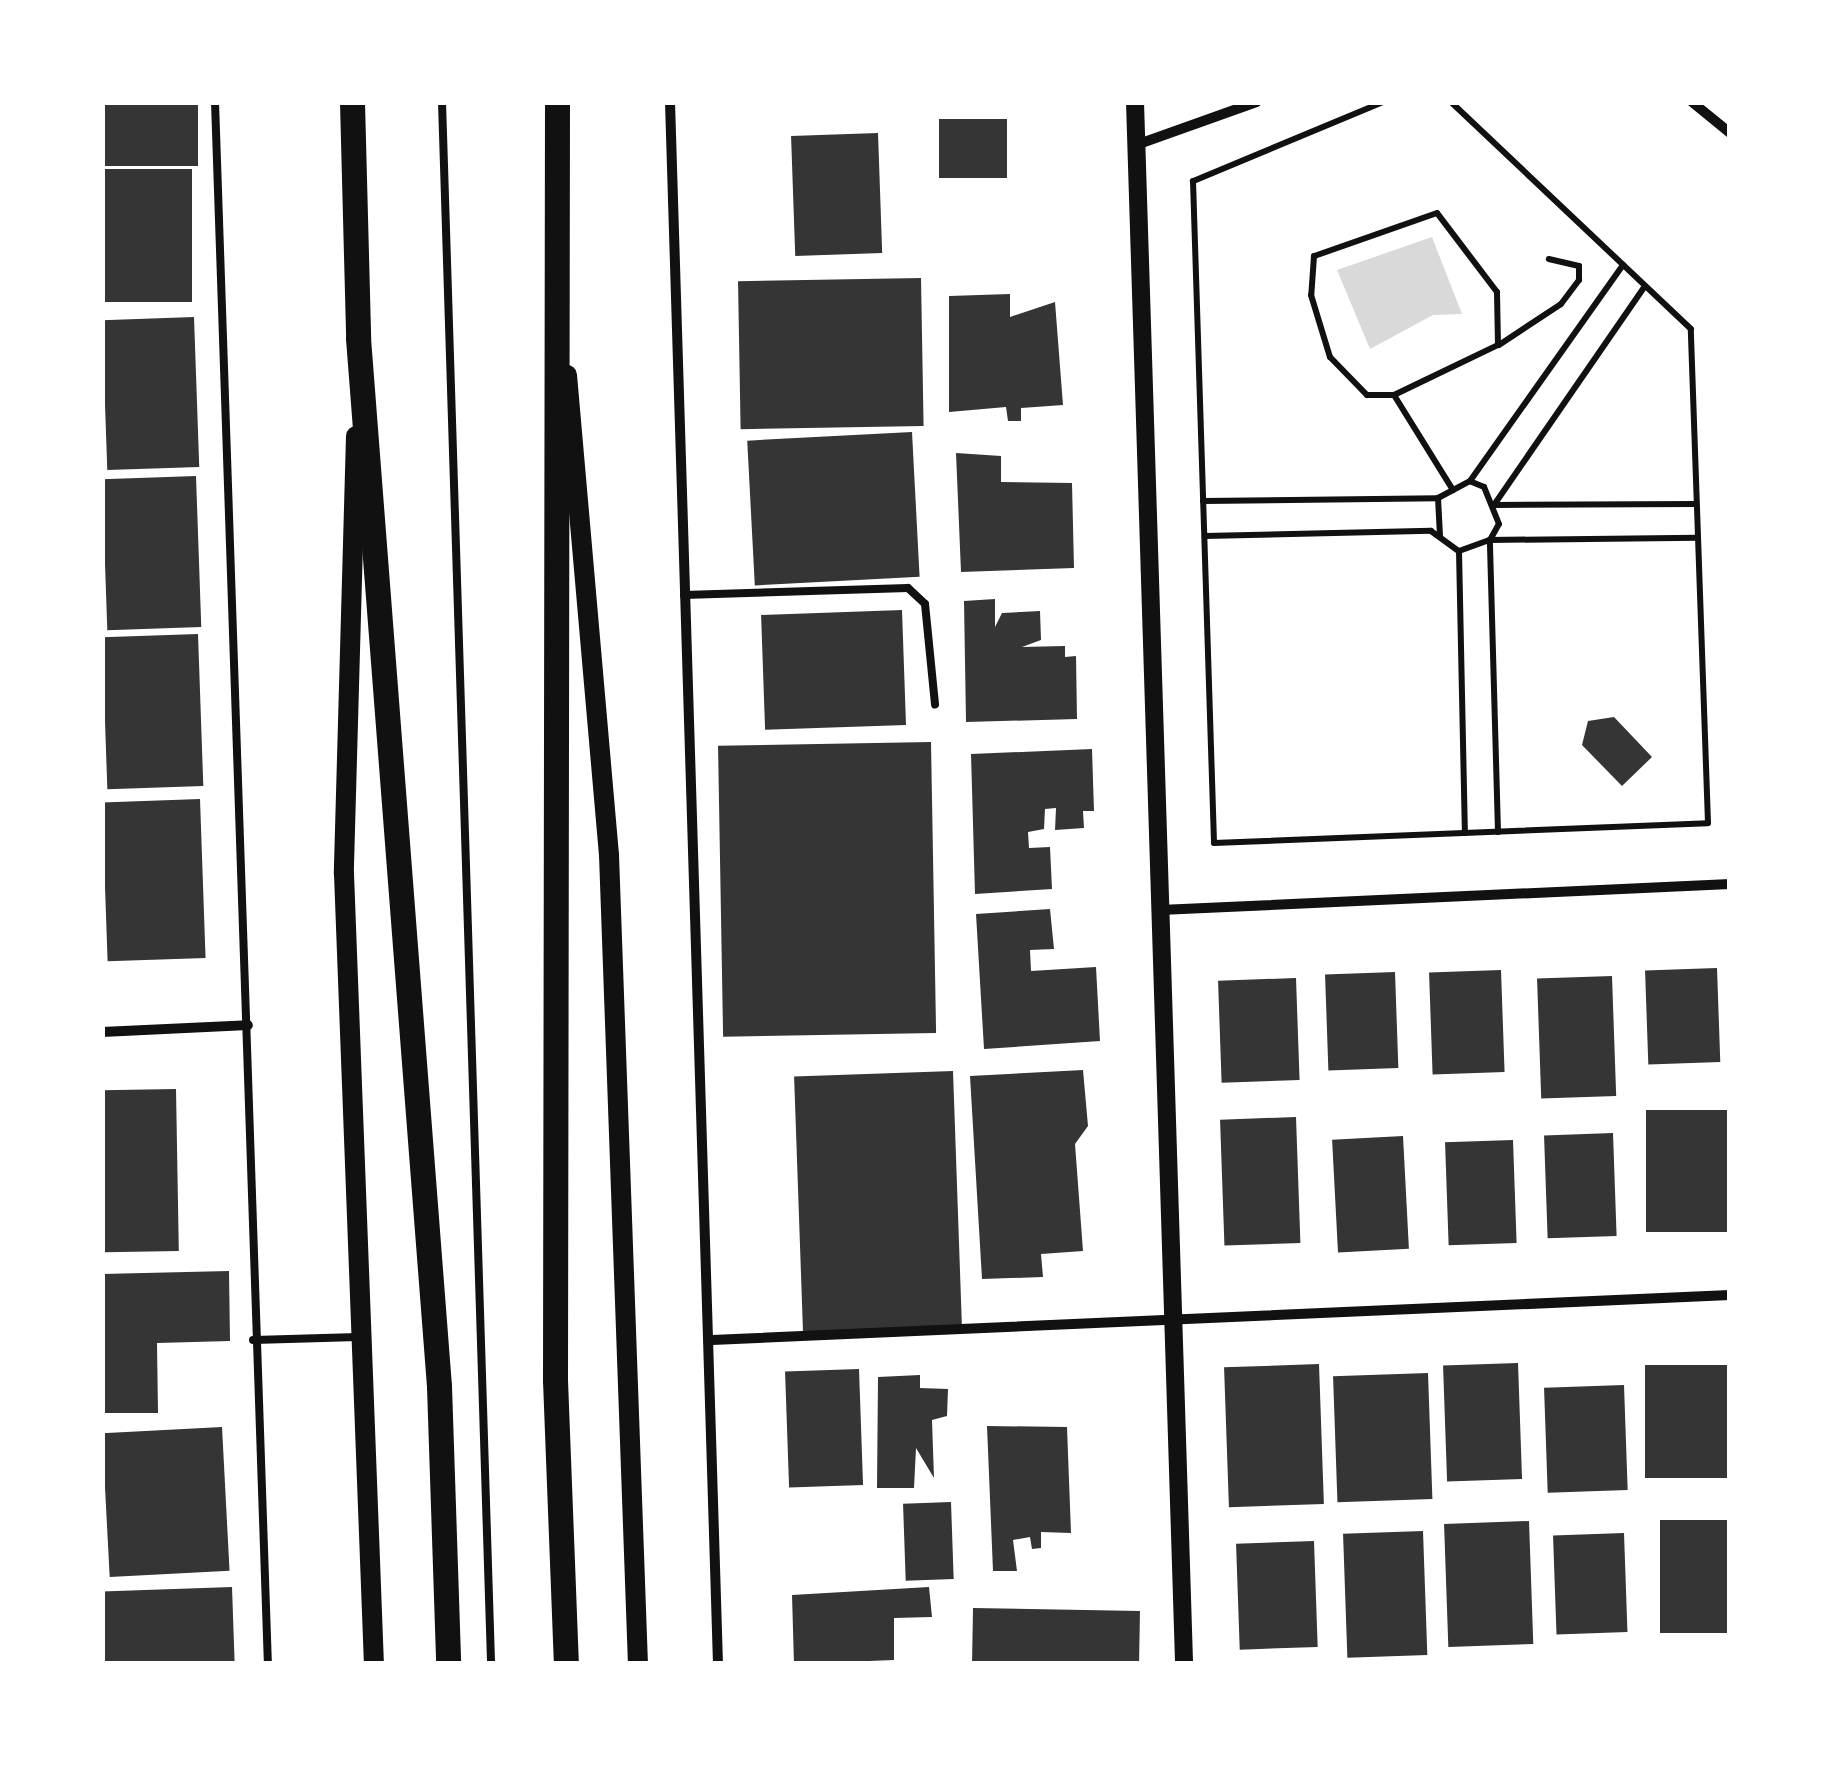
<!DOCTYPE html>
<html>
<head>
<meta charset="utf-8">
<style>
	body { margin:0 }
	#map { position:relative; width:1832px; height:1766px; overflow:hidden; background:#fff; font-family:Spectral,serif }
	div>[style] { position:absolute }
	.water>* { inset:0; background:#d9d9d9 }
	.building>* { inset:0; background:#353535; transform-origin:0 0 }
	.path>* { height:6px; margin:-3px; padding:0 3px; transform-origin:3px; border-radius:3px; background:#111 }
	.service>* { height:8px; margin:-4px; padding:0 4px; transform-origin:4px; border-radius:4px; background:#111 }
	.minor>* { height:10px; margin:-5px; padding:0 5px; transform-origin:5px; border-radius:5px; background:#111 }
	.tertiary>* { height:18px; margin:-9px; padding:0 9px; transform-origin:9px; border-radius:9px; background:#111 }
	.secondary>* { height:20px; margin:-10px; padding:0 10px; transform-origin:10px; border-radius:10px; background:#111 }
	.primary>* { height:25px; margin:-12.5px; padding:0 12.5px; transform-origin:12.5px; border-radius:12.5px; background:#111 }
	span { translate:-50% -50%; white-space:nowrap; text-align:center; line-height:1.15; -webkit-text-stroke:10px #fff; paint-order:stroke }
	.frame { position:absolute; inset:0; border:105px solid #fff; pointer-events:none }
</style>
</head>
<body>
<div id="map">
	<div class="water">
		<i style="clip-path:polygon(1432px 237px,1462px 314px,1433px 315px,1370px 349px,1337px 270px)"></i>
	</div>
	<div class="building">
		<i style="left:102px;top:102px;width:96px;height:64px"></i>
		<i style="left:939px;top:119px;width:68px;height:59px"></i>
		<i style="left:878px;top:133px;width:120px;height:87px;rotate:88deg"></i>
		<i style="left:192px;top:169px;width:133px;height:90px;rotate:90deg"></i>
		<i style="left:921px;top:278px;width:148px;height:183px;rotate:89deg"></i>
		<i style="clip-path:polygon(1010px 294px,1010px 317px,1055px 302px,1063px 405px,1021px 408px,1021px 421px,1008px 421px,1006px 407px,949px 412px,949px 296px)"></i>
		<i style="left:194px;top:317px;width:150px;height:92px;rotate:88deg"></i>
		<i style="left:912px;top:432px;width:145px;height:165px;rotate:87deg"></i>
		<i style="clip-path:polygon(956px 453px,1001px 456px,1001px 482px,1072px 483px,1074px 568px,961px 572px)"></i>
		<i style="left:196px;top:476px;width:151px;height:94px;rotate:88deg"></i>
		<i style="clip-path:polygon(995px 599px,995px 627px,1002px 613px,1040px 611px,1041px 640px,1022px 647px,1065px 646px,1065px 657px,1076px 656px,1077px 719px,966px 722px,964px 601px)"></i>
		<i style="left:902px;top:610px;width:115px;height:141px;rotate:88deg"></i>
		<i style="left:198px;top:634px;width:152px;height:96px;rotate:88deg"></i>
		<i style="clip-path:polygon(1614px 717px,1652px 757px,1622px 786px,1582px 745px,1588px 721px)"></i>
		<i style="left:931px;top:742px;width:291px;height:213px;rotate:89deg"></i>
		<i style="clip-path:polygon(1092px 749px,1094px 811px,1083px 811px,1084px 828px,1055px 830px,1056px 808px,1045px 809px,1044px 829px,1028px 832px,1029px 848px,1050px 847px,1052px 889px,975px 894px,971px 754px)"></i>
		<i style="left:200px;top:799px;width:159px;height:98px;rotate:88deg"></i>
		<i style="clip-path:polygon(1050px 909px,1054px 949px,1030px 950px,1031px 971px,1096px 967px,1100px 1041px,984px 1049px,976px 914px)"></i>
		<i style="left:1717px;top:968px;width:94px;height:72px;rotate:88deg"></i>
		<i style="left:1501px;top:970px;width:102px;height:72px;rotate:88deg"></i>
		<i style="left:1395px;top:972px;width:96px;height:70px;rotate:88deg"></i>
		<i style="left:1612px;top:976px;width:120px;height:75px;rotate:88deg"></i>
		<i style="left:1296px;top:978px;width:102px;height:78px;rotate:88deg"></i>
		<i style="clip-path:polygon(1083px 1070px,1088px 1126px,1075px 1144px,1083px 1251px,1041px 1254px,1043px 1277px,982px 1279px,970px 1076px)"></i>
		<i style="left:953px;top:1071px;width:257px;height:159px;rotate:88deg"></i>
		<i style="left:176px;top:1089px;width:162px;height:74px;rotate:89deg"></i>
		<i style="left:1730px;top:1110px;width:122px;height:84px;rotate:90deg"></i>
		<i style="left:1296px;top:1117px;width:126px;height:76px;rotate:88deg"></i>
		<i style="left:1613px;top:1133px;width:103px;height:69px;rotate:88deg"></i>
		<i style="left:1403px;top:1136px;width:113px;height:71px;rotate:87deg"></i>
		<i style="left:1513px;top:1140px;width:103px;height:68px;rotate:88deg"></i>
		<i style="clip-path:polygon(229px 1271px,230px 1341px,157px 1343px,158px 1413px,102px 1413px,102px 1274px)"></i>
		<i style="left:1518px;top:1363px;width:116px;height:75px;rotate:88deg"></i>
		<i style="left:1319px;top:1364px;width:140px;height:95px;rotate:88deg"></i>
		<i style="left:1730px;top:1365px;width:113px;height:85px;rotate:90deg"></i>
		<i style="left:859px;top:1369px;width:116px;height:74px;rotate:88deg"></i>
		<i style="left:1428px;top:1373px;width:126px;height:95px;rotate:88deg"></i>
		<i style="clip-path:polygon(920px 1375px,920px 1388px,948px 1389px,947px 1416px,932px 1420px,934px 1478px,916px 1448px,914px 1488px,877px 1488px,878px 1377px)"></i>
		<i style="left:1624px;top:1385px;width:105px;height:80px;rotate:88deg"></i>
		<i style="clip-path:polygon(987px 1426px,1067px 1427px,1071px 1533px,1041px 1532px,1041px 1548px,1032px 1549px,1030px 1537px,1013px 1540px,1017px 1571px,993px 1571px)"></i>
		<i style="left:222px;top:1427px;width:144px;height:120px;rotate:87deg"></i>
		<i style="left:951px;top:1502px;width:77px;height:48px;rotate:88deg"></i>
		<i style="left:1730px;top:1520px;width:113px;height:70px;rotate:90deg"></i>
		<i style="left:1529px;top:1521px;width:123px;height:85px;rotate:88deg"></i>
		<i style="left:1423px;top:1531px;width:124px;height:80px;rotate:88deg"></i>
		<i style="left:1624px;top:1533px;width:99px;height:71px;rotate:88deg"></i>
		<i style="left:1314px;top:1541px;width:106px;height:78px;rotate:88deg"></i>
		<i style="left:232px;top:1587px;width:77px;height:130px;rotate:88deg"></i>
		<i style="clip-path:polygon(929px 1587px,932px 1617px,894px 1618px,894px 1660px,794px 1664px,792px 1595px)"></i>
		<i style="left:973px;top:1608px;width:167px;height:56px;rotate:1deg"></i>
	</div>
	<div class="path">
		<i style="left:1383px;top:102px;width:206px;rotate:157.4deg"></i>
		<i style="left:1193px;top:181px;width:662px;rotate:88.18deg"></i>
		<i style="left:1214px;top:843px;width:494px;rotate:-2.3deg"></i>
		<i style="left:1708px;top:823px;width:494px;rotate:-92deg"></i>
		<i style="left:1691px;top:329px;width:330px;rotate:-136.6deg"></i>
		<i style="left:1645px;top:286px;width:266px;rotate:124.6deg"></i>
		<i style="left:1494px;top:505px;width:202px;rotate:-0.3deg"></i>
		<i style="left:1499px;top:345px;width:74px;rotate:-33.5deg"></i>
		<i style="left:1561px;top:304px;width:30px;rotate:-53deg"></i>
		<i style="left:1579px;top:280px;width:14px;rotate:-90deg"></i>
		<i style="left:1579px;top:266px;width:31px;rotate:-167deg"></i>
		<i style="left:1394px;top:395px;width:115px;rotate:-25.7deg"></i>
		<i style="left:1498px;top:345px;width:53px;rotate:-91.1deg"></i>
		<i style="left:1497px;top:292px;width:99px;rotate:-127.2deg"></i>
		<i style="left:1437px;top:213px;width:130px;rotate:160.7deg"></i>
		<i style="left:1314px;top:256px;width:39px;rotate:94deg"></i>
		<i style="left:1311px;top:295px;width:65px;rotate:73deg"></i>
		<i style="left:1330px;top:357px;width:53px;rotate:45.8deg"></i>
		<i style="left:1367px;top:395px;width:27px"></i>
		<i style="left:1394px;top:395px;width:112px;rotate:58.2deg"></i>
		<i style="left:1438px;top:498px;width:38px;rotate:87deg"></i>
		<i style="left:1203px;top:501px;width:235px;rotate:-0.7deg"></i>
		<i style="left:1438px;top:498px;width:36px;rotate:-28deg"></i>
		<i style="left:1470px;top:481px;width:265px;rotate:-54.7deg"></i>
		<i style="left:1205px;top:536px;width:226px;rotate:-1.3deg"></i>
		<i style="left:1431px;top:531px;width:34px;rotate:36deg"></i>
		<i style="left:1459px;top:551px;width:282px;rotate:88.8deg"></i>
		<i style="left:1459px;top:551px;width:33px;rotate:-20deg"></i>
		<i style="left:1490px;top:540px;width:18px;rotate:-61deg"></i>
		<i style="left:1499px;top:524px;width:40px;rotate:-112deg"></i>
		<i style="left:1484px;top:487px;width:15px;rotate:-157deg"></i>
		<i style="left:1498px;top:832px;width:292px;rotate:-91.6deg"></i>
		<i style="left:1490px;top:540px;width:208px;rotate:-0.6deg"></i>
	</div>
	<div class="service">
		<i style="left:215px;top:102px;width:1563px;rotate:88.06deg"></i>
		<i style="left:442px;top:102px;width:1563px;rotate:88.2deg"></i>
		<i style="left:684px;top:595px;width:224px;rotate:-1.8deg"></i>
		<i style="left:908px;top:588px;width:23px;rotate:43deg"></i>
		<i style="left:925px;top:604px;width:101px;rotate:84.3deg"></i>
		<i style="left:253px;top:1340px;width:105px;rotate:-1.6deg"></i>
	</div>
	<div class="minor">
		<i style="left:670px;top:102px;width:1563px;rotate:88.24deg"></i>
		<i style="left:1692px;top:102px;width:49px;rotate:39.2deg"></i>
		<i style="left:1136px;top:145px;width:128px;rotate:-19.6deg"></i>
		<i style="left:1160px;top:910px;width:571px;rotate:-2.61deg"></i>
		<i style="left:102px;top:1032px;width:146px;rotate:-2.7deg"></i>
		<i style="left:712px;top:1340px;width:1019px;rotate:-2.53deg"></i>
	</div>
	<div class="tertiary">
		<i style="left:1135px;top:102px;width:1563px;rotate:88.2deg"></i>
	</div>
	<div class="secondary">
		<i style="left:567px;top:375px;width:482px;rotate:85deg"></i>
		<i style="left:609px;top:855px;width:810px;rotate:87.95deg"></i>
		<i style="left:356px;top:436px;width:438px;rotate:91.6deg"></i>
		<i style="left:344px;top:874px;width:791px;rotate:87.83deg"></i>
	</div>
	<div class="primary">
		<i style="left:352px;top:102px;width:236px;rotate:88.5deg"></i>
		<i style="left:358px;top:338px;width:1051px;rotate:85.58deg"></i>
		<i style="left:439px;top:1386px;width:278px;rotate:88.1deg"></i>
		<i style="left:557px;top:102px;width:1278px;rotate:90.09deg"></i>
		<i style="left:555px;top:1380px;width:284px;rotate:87.8deg"></i>
	</div>
	<div class="frame"></div>
</div>
</body>
</html>
